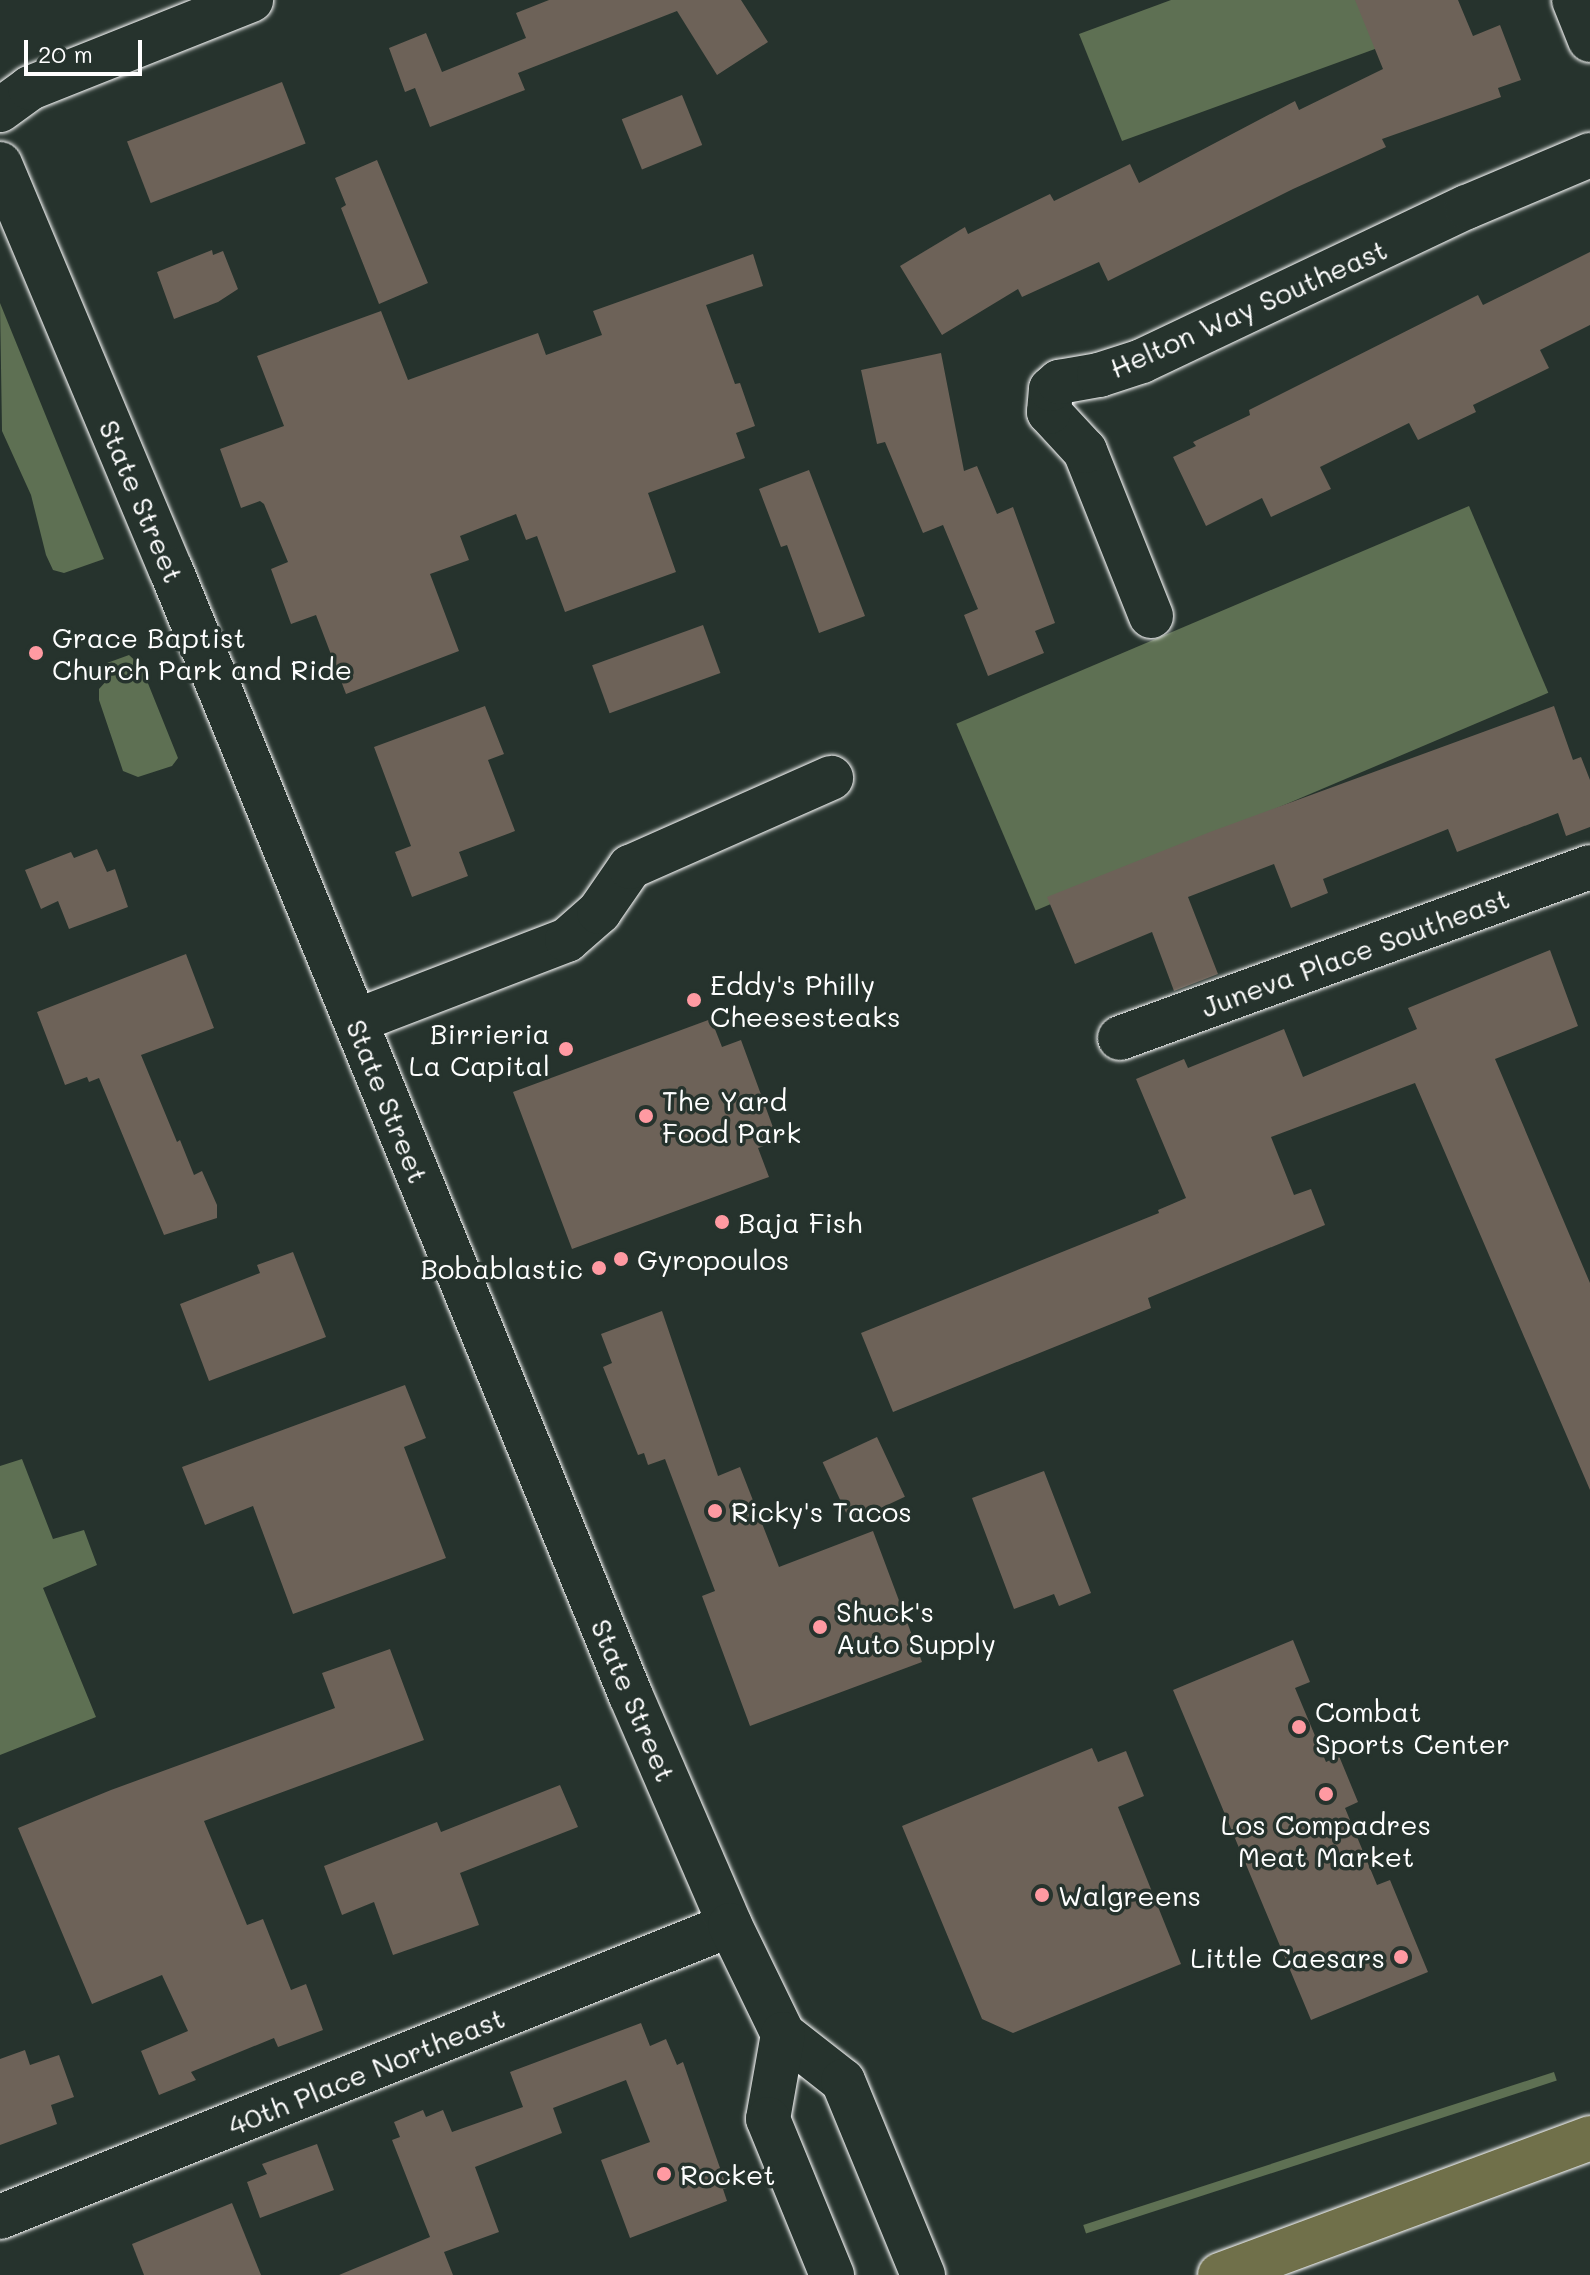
<!DOCTYPE html>
<html>
<head>
<meta charset="utf-8">
<style>
	body { margin:0 }
	#map { position:relative; width:1590px; height:2275px; overflow:hidden; background:#26332d; font-family:Mali,sans-serif }
	div>[style] { position:absolute }
	.green>* { inset:0; background:#5e7053; transform-origin:0 0 }
	.building>* { inset:0; background:#6d6258; transform-origin:0 0 }
	.roads { filter:drop-shadow(0 0 2px #fff) drop-shadow(0 0 2px #fff) }
	.street>* { height:44px; margin:-22px; padding:0 22px; transform-origin:22px; border-radius:22px; background:#26332d }
	.secondary>* { height:44px; margin:-22px; padding:0 22px; transform-origin:22px; border-radius:22px; background:#26332d }
	.primary>* { height:44px; margin:-22px; padding:0 22px; transform-origin:22px; border-radius:22px; background:#70704a }
	.dots>* { width:22px; height:22px; translate:-50% -50%; box-sizing:border-box; border:4px solid #26332d; border-radius:50% }
	span { translate:-50% -50%; white-space:nowrap; text-align:center; line-height:1.15; -webkit-text-stroke:7px #26332d; paint-order:stroke }
	.street-label { font-size:28px; color:#fff }
	.poi-label { font-size:28px; color:#fff }
	.left { translate:0 -50%; text-align:left }
	.right { translate:-100% -50%; text-align:right }
	.scale { position:absolute; left:24px; top:40px; width:118px; height:36px; box-sizing:border-box; border:4px solid #fff; border-top:0; padding-left:10px; font-size:24px; line-height:28px; white-space:nowrap; color:#fff; -webkit-text-stroke:6px #26332d; paint-order:stroke }
</style>
</head>
<body>
<div id="map">
	<div class="green">
		<i style="clip-path:polygon(1171px 0,1355px 0,1460px 18px,1122px 141px,1079px 34px)"></i>
		<i style="clip-path:polygon(0 303px,104px 559px,64px 573px,53px 570px,46px 555px,31px 495px,2px 431px)"></i>
		<i style="left:1469px;top:506px;width:203px;height:557px;rotate:67deg"></i>
		<i style="clip-path:polygon(129px 655px,141px 666px,178px 758px,172px 766px,138px 777px,123px 771px,99px 700px,99px 689px,109px 678px,103px 669px,107px 663px)"></i>
		<i style="clip-path:polygon(22px 1459px,53px 1539px,84px 1530px,97px 1565px,43px 1588px,96px 1717px,0 1755px,0 1466px)"></i>
		<i style="left:1554px;top:2072px;width:9px;height:495px;rotate:72deg"></i>
	</div>
	<div class="building">
		<i style="clip-path:polygon(549px 0,741px 0,768px 42px,717px 75px,677px 11px,518px 73px,525px 90px,430px 127px,415px 88px,405px 92px,389px 48px,426px 33px,442px 72px,526px 38px,516px 13px)"></i>
		<i style="clip-path:polygon(1355px 0,1458px 0,1473px 36px,1500px 25px,1521px 80px,1498px 88px,1501px 97px,1382px 139px,1386px 147px,1293px 189px,1108px 281px,1099px 262px,1022px 297px,1018px 289px,942px 335px,900px 266px,965px 227px,968px 234px,1050px 194px,1054px 201px,1130px 164px,1139px 183px,1295px 101px,1299px 110px,1383px 69px)"></i>
		<i style="left:282px;top:82px;width:66px;height:166px;rotate:69deg"></i>
		<i style="left:682px;top:95px;width:54px;height:65px;rotate:68deg"></i>
		<i style="clip-path:polygon(377px 160px,428px 283px,379px 304px,341px 208px,346px 205px,335px 178px)"></i>
		<i style="clip-path:polygon(212px 250px,213px 255px,223px 251px,238px 289px,218px 302px,174px 319px,157px 272px)"></i>
		<i style="clip-path:polygon(1590px 252px,1590px 325px,1540px 350px,1549px 368px,1473px 405px,1476px 412px,1418px 440px,1409px 423px,1320px 467px,1331px 489px,1271px 517px,1262px 498px,1206px 526px,1173px 457px,1196px 446px,1193px 442px,1250px 415px,1249px 410px,1478px 295px,1483px 305px)"></i>
		<i style="clip-path:polygon(753px 254px,763px 286px,706px 305px,735px 384px,740px 383px,755px 426px,736px 433px,745px 458px,648px 493px,676px 572px,565px 612px,537px 536px,526px 540px,516px 514px,460px 536px,469px 560px,430px 574px,459px 651px,346px 694px,316px 615px,291px 624px,271px 569px,288px 562px,264px 504px,260px 501px,241px 508px,220px 449px,284px 426px,257px 356px,381px 311px,408px 380px,538px 333px,546px 355px,602px 335px,593px 311px)"></i>
		<i style="clip-path:polygon(941px 353px,964px 471px,977px 466px,997px 514px,1013px 507px,1055px 623px,1035px 631px,1044px 653px,988px 676px,964px 615px,978px 609px,943px 525px,923px 533px,885px 442px,877px 444px,861px 370px)"></i>
		<i style="clip-path:polygon(809px 470px,865px 616px,819px 633px,787px 545px,781px 547px,759px 489px)"></i>
		<i style="left:703px;top:625px;width:51px;height:118px;rotate:70deg"></i>
		<i style="clip-path:polygon(485px 706px,504px 754px,488px 760px,515px 831px,459px 852px,468px 876px,412px 897px,395px 852px,411px 846px,374px 747px)"></i>
		<i style="clip-path:polygon(1554px 706px,1573px 760px,1581px 757px,1590px 780px,1590px 827px,1566px 836px,1558px 813px,1457px 852px,1448px 829px,1323px 879px,1328px 893px,1291px 908px,1274px 864px,1188px 897px,1218px 974px,1174px 991px,1152px 932px,1075px 964px,1047px 897px,1210px 832px)"></i>
		<i style="clip-path:polygon(97px 849px,107px 872px,115px 869px,128px 907px,69px 929px,58px 901px,41px 909px,25px 870px,71px 852px,74px 858px)"></i>
		<i style="clip-path:polygon(1550px 950px,1578px 1026px,1495px 1059px,1590px 1283px,1590px 1490px,1415px 1083px,1271px 1137px,1294px 1195px,1311px 1189px,1325px 1225px,1148px 1298px,1151px 1308px,893px 1412px,861px 1333px,1159px 1213px,1158px 1210px,1186px 1198px,1136px 1079px,1184px 1059px,1188px 1068px,1284px 1029px,1303px 1077px,1417px 1029px,1408px 1008px)"></i>
		<i style="clip-path:polygon(186px 954px,214px 1028px,141px 1055px,177px 1142px,180px 1140px,194px 1175px,202px 1171px,217px 1205px,217px 1218px,164px 1235px,99px 1078px,89px 1082px,87px 1077px,65px 1085px,37px 1012px)"></i>
		<i style="clip-path:polygon(711px 1019px,722px 1047px,741px 1040px,778px 1141px,758px 1148px,769px 1177px,572px 1249px,513px 1092px)"></i>
		<i style="clip-path:polygon(293px 1252px,326px 1337px,209px 1381px,180px 1304px,260px 1273px,257px 1265px)"></i>
		<i style="clip-path:polygon(662px 1311px,718px 1476px,740px 1467px,779px 1567px,873px 1531px,922px 1662px,750px 1726px,702px 1596px,715px 1591px,665px 1459px,648px 1465px,644px 1453px,638px 1455px,603px 1367px,612px 1363px,601px 1334px)"></i>
		<i style="clip-path:polygon(405px 1385px,426px 1438px,404px 1447px,446px 1558px,293px 1614px,253px 1506px,205px 1525px,182px 1467px)"></i>
		<i style="left:877px;top:1437px;width:66px;height:60px;rotate:65deg"></i>
		<i style="clip-path:polygon(1044px 1471px,1091px 1593px,1059px 1606px,1054px 1594px,1014px 1609px,972px 1498px)"></i>
		<i style="clip-path:polygon(1293px 1640px,1310px 1682px,1295px 1688px,1326px 1762px,1339px 1756px,1358px 1802px,1345px 1808px,1377px 1885px,1390px 1880px,1428px 1972px,1311px 2020px,1173px 1690px)"></i>
		<i style="clip-path:polygon(390px 1649px,424px 1740px,204px 1821px,247px 1925px,263px 1919px,291px 1990px,306px 1984px,323px 2030px,278px 2047px,274px 2038px,191px 2072px,196px 2080px,159px 2095px,141px 2051px,188px 2031px,162px 1975px,92px 2004px,18px 1828px,111px 1790px,335px 1708px,322px 1673px)"></i>
		<i style="clip-path:polygon(1092px 1748px,1098px 1762px,1126px 1751px,1144px 1796px,1118px 1807px,1181px 1964px,1013px 2033px,982px 2019px,902px 1826px)"></i>
		<i style="clip-path:polygon(560px 1785px,578px 1827px,460px 1873px,479px 1925px,393px 1955px,374px 1902px,342px 1915px,324px 1866px,437px 1822px,441px 1832px)"></i>
		<i style="clip-path:polygon(641px 2023px,650px 2046px,666px 2039px,677px 2065px,683px 2062px,727px 2188px,723px 2189px,727px 2201px,630px 2238px,601px 2160px,650px 2142px,626px 2080px,553px 2108px,562px 2133px,475px 2167px,499px 2232px,444px 2252px,453px 2275px,339px 2275px,430px 2237px,392px 2140px,400px 2137px,394px 2122px,423px 2110px,426px 2117px,443px 2110px,452px 2132px,523px 2107px,510px 2072px)"></i>
		<i style="clip-path:polygon(25px 2050px,30px 2065px,59px 2055px,74px 2097px,51px 2105px,57px 2124px,0 2145px,0 2059px)"></i>
		<i style="clip-path:polygon(317px 2144px,334px 2190px,260px 2218px,247px 2182px,267px 2174px,262px 2164px)"></i>
		<i style="clip-path:polygon(232px 2203px,261px 2275px,144px 2275px,132px 2244px)"></i>
	</div>
	<div class="roads">
		<div class="street">
			<i style="left:1574px;top:0;width:43px;rotate:68.2deg"></i>
			<i style="left:0;top:110px;width:37px;rotate:-36deg"></i>
			<i style="left:30px;top:88px;width:238px;rotate:-21.7deg"></i>
			<i style="left:1151px;top:616px;width:178px;rotate:-111.8deg"></i>
			<i style="left:1085px;top:451px;width:53px;rotate:-132.7deg"></i>
			<i style="left:1049px;top:412px;width:23px;rotate:-85deg"></i>
			<i style="left:1051px;top:389px;width:11px;rotate:-41deg"></i>
			<i style="left:1059px;top:382px;width:41px;rotate:-9.9deg"></i>
			<i style="left:1099px;top:375px;width:45px;rotate:-18deg"></i>
			<i style="left:1142px;top:361px;width:360px;rotate:-25.4deg"></i>
			<i style="left:1467px;top:207px;width:134px;rotate:-22.9deg"></i>
			<i style="left:356px;top:1021px;width:226px;rotate:-21deg"></i>
			<i style="left:567px;top:940px;width:43px;rotate:-41.2deg"></i>
			<i style="left:599px;top:912px;width:55px;rotate:-55.4deg"></i>
			<i style="left:630px;top:867px;width:220px;rotate:-23.9deg"></i>
			<i style="left:1120px;top:1038px;width:500px;rotate:-19.99deg"></i>
			<i style="left:0;top:2217px;width:786px;rotate:-21.8deg"></i>
		</div>
		<div class="secondary">
			<i style="left:0;top:164px;width:441px;rotate:67.2deg"></i>
			<i style="left:171px;top:570px;width:1216px;rotate:67.78deg"></i>
			<i style="left:631px;top:1696px;width:249px;rotate:66.6deg"></i>
			<i style="left:730px;top:1925px;width:121px;rotate:64.1deg"></i>
			<i style="left:783px;top:2034px;width:76px;rotate:38.1deg"></i>
			<i style="left:843px;top:2081px;width:210px;rotate:67.6deg"></i>
			<i style="left:783px;top:2034px;width:86px;rotate:100deg"></i>
			<i style="left:768px;top:2119px;width:169px;rotate:67.7deg"></i>
		</div>
		<div class="primary">
			<i style="left:1220px;top:2275px;width:395px;rotate:-20.3deg"></i>
		</div>
	</div>
	<div class="dots">
		<i style="left:36px;top:653px;background:#ff9aa2"></i>
		<i style="left:694px;top:1000px;background:#ff9aa2"></i>
		<i style="left:566px;top:1049px;background:#ff9aa2"></i>
		<i style="left:646px;top:1116px;background:#ff9aa2"></i>
		<i style="left:722px;top:1222px;background:#ff9aa2"></i>
		<i style="left:621px;top:1259px;background:#ff9aa2"></i>
		<i style="left:599px;top:1268px;background:#ff9aa2"></i>
		<i style="left:715px;top:1511px;background:#ff9aa2"></i>
		<i style="left:820px;top:1627px;background:#ff9aa2"></i>
		<i style="left:1299px;top:1727px;background:#ff9aa2"></i>
		<i style="left:1326px;top:1794px;background:#ff9aa2"></i>
		<i style="left:1042px;top:1895px;background:#ff9aa2"></i>
		<i style="left:1401px;top:1957px;background:#ff9aa2"></i>
		<i style="left:664px;top:2174px;background:#ff9aa2"></i>
	</div>
	<div class="street-label">
		<span style="left:1248px;top:308px;rotate:-24deg">Helton Way Southeast</span>
		<span style="left:142px;top:501px;rotate:67deg">State Street</span>
		<span style="left:1355px;top:952px;rotate:-20deg">Juneva Place Southeast</span>
		<span style="left:388px;top:1101px;rotate:68deg">State Street</span>
		<span style="left:634px;top:1700px;rotate:67deg">State Street</span>
		<span style="left:366px;top:2071px;rotate:-22deg">40th Place Northeast</span>
	</div>
	<div class="poi-label">
		<span class="left" style="left:52px;top:653px">Grace Baptist<br>Church Park and Ride</span>
		<span class="left" style="left:710px;top:1000px">Eddy's Philly<br>Cheesesteaks</span>
		<span class="right" style="left:550px;top:1049px">Birrieria<br>La Capital</span>
		<span class="left" style="left:662px;top:1116px">The Yard<br>Food Park</span>
		<span class="left" style="left:738px;top:1222px">Baja Fish</span>
		<span class="left" style="left:637px;top:1259px">Gyropoulos</span>
		<span class="right" style="left:583px;top:1268px">Bobablastic</span>
		<span class="left" style="left:731px;top:1511px">Ricky's Tacos</span>
		<span class="left" style="left:836px;top:1627px">Shuck's<br>Auto Supply</span>
		<span class="left" style="left:1315px;top:1727px">Combat<br>Sports Center</span>
		<span style="left:1326px;top:1840px">Los Compadres<br>Meat Market</span>
		<span class="left" style="left:1058px;top:1895px">Walgreens</span>
		<span class="right" style="left:1385px;top:1957px">Little Caesars</span>
		<span class="left" style="left:680px;top:2174px">Rocket</span>
	</div>
	<div class="scale">20 m</div>
</div>
</body>
</html>
